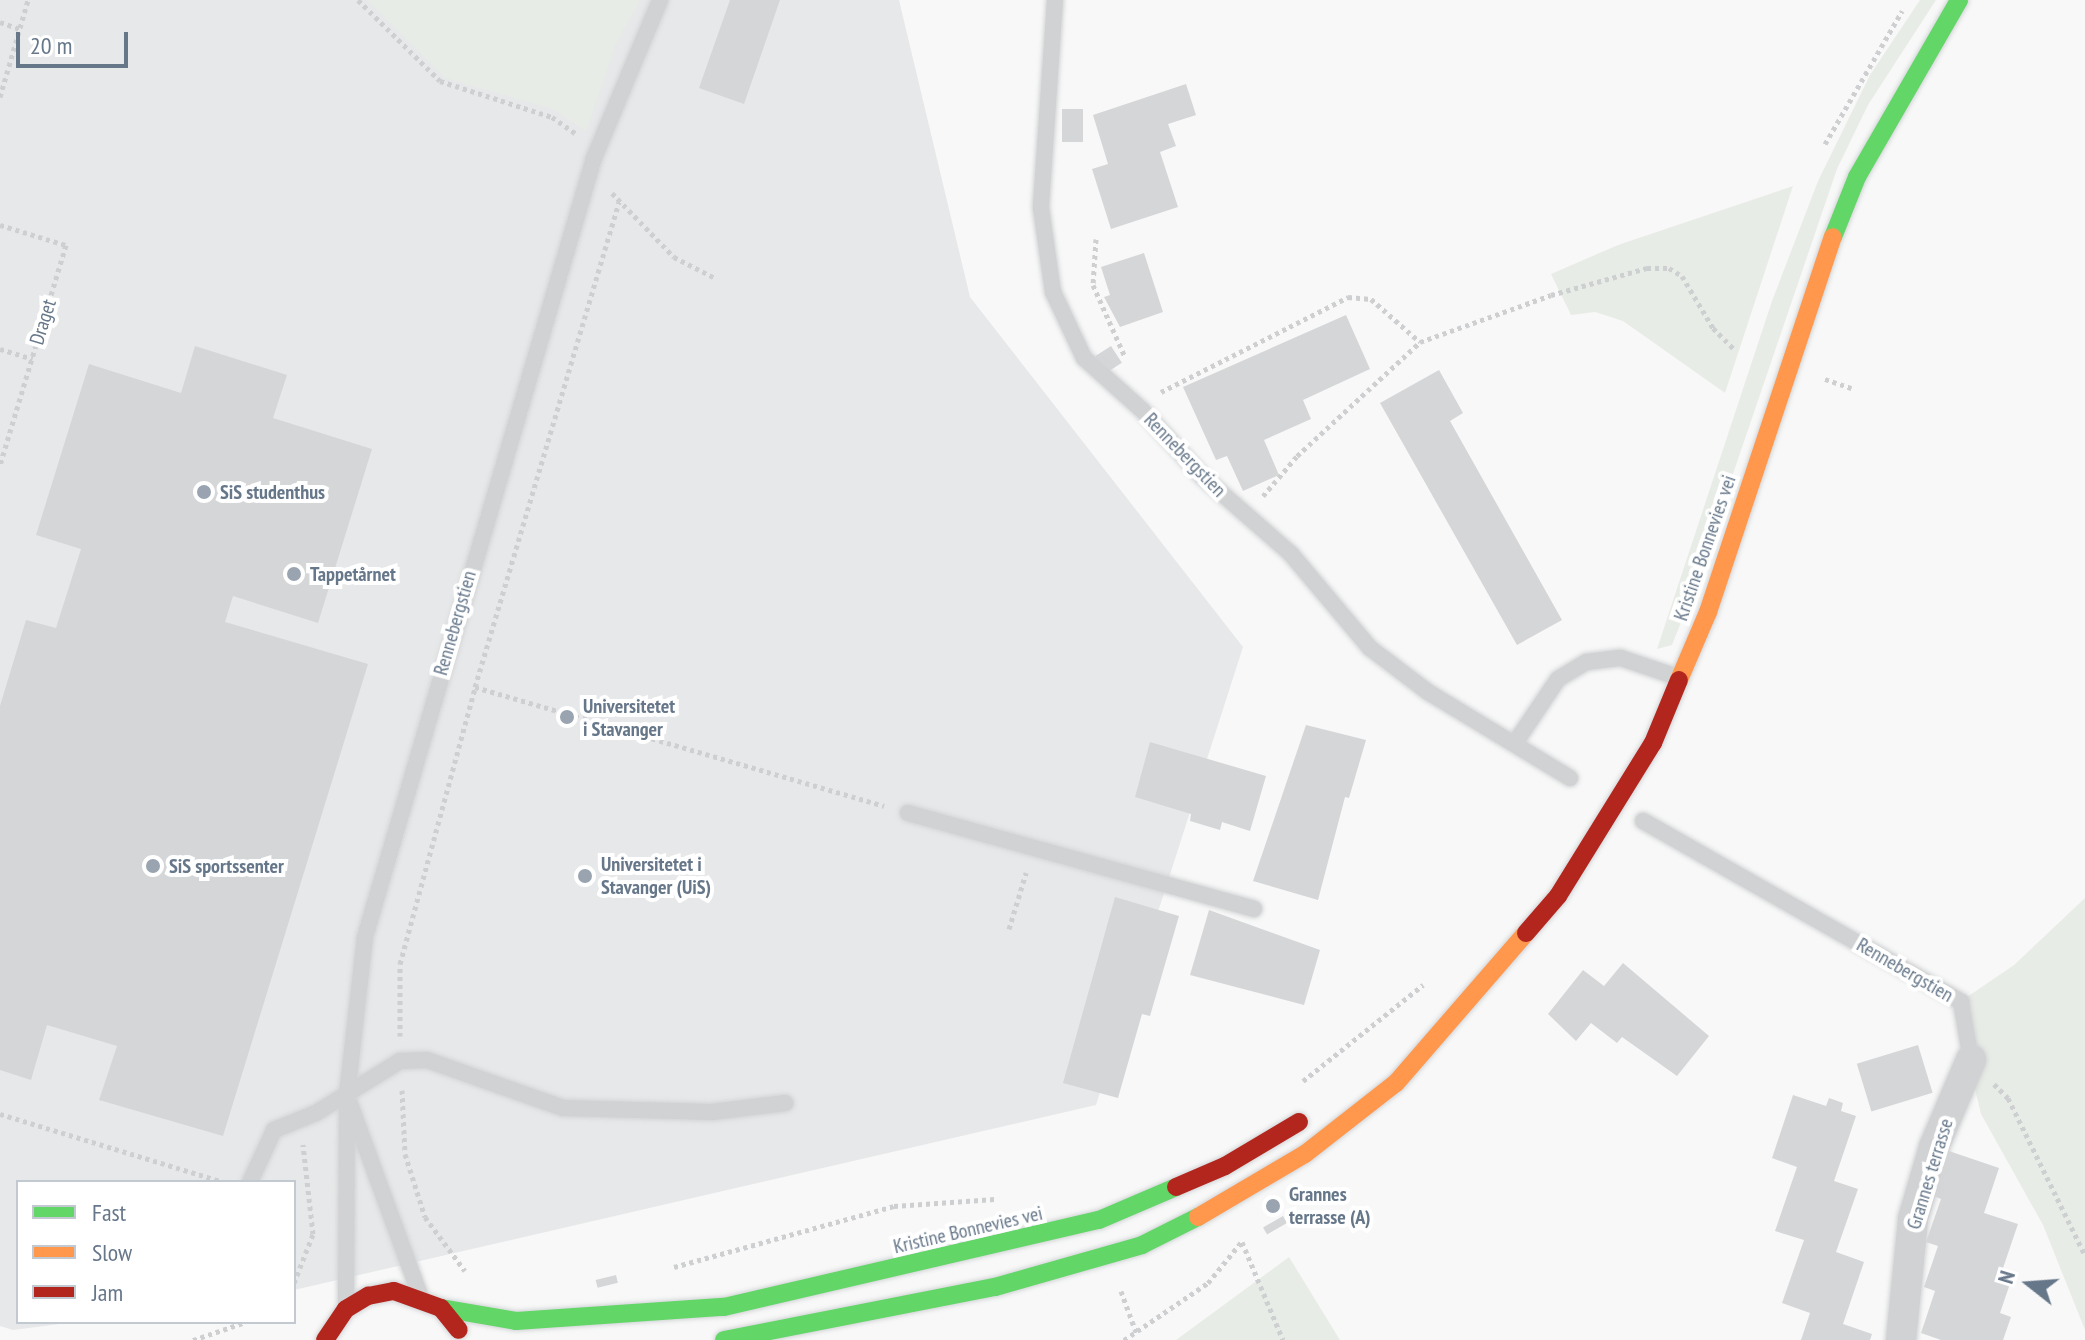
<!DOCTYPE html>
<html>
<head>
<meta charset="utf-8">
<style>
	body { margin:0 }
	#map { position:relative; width:2085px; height:1340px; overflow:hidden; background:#f8f8f8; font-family:"PT Sans Narrow",sans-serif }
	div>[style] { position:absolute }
	.built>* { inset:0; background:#e7e8e9 }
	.green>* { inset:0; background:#e8ece6 }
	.building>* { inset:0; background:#d5d6d8; transform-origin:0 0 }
	.path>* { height:5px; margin-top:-2.5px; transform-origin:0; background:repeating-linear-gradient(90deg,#cecfd1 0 4px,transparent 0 8px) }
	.roads { filter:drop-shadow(0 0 2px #d3d5d7) drop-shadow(0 0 2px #d3d5d7) }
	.lane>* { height:16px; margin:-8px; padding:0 8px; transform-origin:8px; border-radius:8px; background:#d1d2d3 }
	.street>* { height:30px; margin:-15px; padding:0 15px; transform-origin:15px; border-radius:15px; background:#d1d2d3 }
	.fast>* { height:18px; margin:-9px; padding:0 9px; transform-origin:9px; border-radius:9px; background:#63d668 }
	.slow>* { height:18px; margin:-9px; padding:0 9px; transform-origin:9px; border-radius:9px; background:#ff974d }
	.jam>* { height:18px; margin:-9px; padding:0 9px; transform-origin:9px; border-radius:9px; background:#b3261e }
	.dots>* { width:22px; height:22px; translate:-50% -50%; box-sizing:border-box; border:4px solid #fff; border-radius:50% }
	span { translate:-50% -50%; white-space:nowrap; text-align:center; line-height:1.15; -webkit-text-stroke:8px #fff; paint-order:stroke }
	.street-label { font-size:20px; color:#66778a }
	.poi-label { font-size:20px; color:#66778a; font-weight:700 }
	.left { translate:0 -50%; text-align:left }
	.legend { position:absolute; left:16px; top:1180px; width:280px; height:144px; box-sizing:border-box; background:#fff; border:2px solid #c2c9d0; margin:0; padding:10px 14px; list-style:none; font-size:24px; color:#66778a }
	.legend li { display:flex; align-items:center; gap:16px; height:40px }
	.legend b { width:40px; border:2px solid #c2c9d0 }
	.north { position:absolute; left:1989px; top:1244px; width:80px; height:80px; -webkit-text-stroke:6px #fff; paint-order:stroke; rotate:287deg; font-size:22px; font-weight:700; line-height:32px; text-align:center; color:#66778a }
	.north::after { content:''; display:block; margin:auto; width:28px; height:36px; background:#66778a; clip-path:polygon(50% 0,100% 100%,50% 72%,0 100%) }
	.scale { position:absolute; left:16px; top:32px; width:112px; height:36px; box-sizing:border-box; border:4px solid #66778a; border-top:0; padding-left:10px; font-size:24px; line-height:28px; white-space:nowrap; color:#66778a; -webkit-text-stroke:6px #fff; paint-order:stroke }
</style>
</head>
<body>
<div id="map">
	<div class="built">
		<i style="clip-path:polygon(0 0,899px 0,970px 297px,1243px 647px,1096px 1105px,294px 1290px,294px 1182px,18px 1182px,18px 1322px,75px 1322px,13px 1330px,0 1326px)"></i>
	</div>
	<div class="green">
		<i style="clip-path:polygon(368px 0,640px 0,615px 45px,586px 131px,554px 109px,446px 78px)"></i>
		<i style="clip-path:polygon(1920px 0,1936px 0,1868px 105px,1837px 169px,1690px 600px,1672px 645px,1657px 649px,1772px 301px,1818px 181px,1870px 75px)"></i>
		<i style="clip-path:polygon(1793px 186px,1725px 393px,1623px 321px,1595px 312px,1571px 315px,1551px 274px,1618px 245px)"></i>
		<i style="clip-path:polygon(2085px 898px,2085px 1330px,2043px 1225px,1981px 1114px,1973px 1081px,1967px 997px,2014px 965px)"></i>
		<i style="clip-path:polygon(1289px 1257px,1340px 1340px,1176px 1340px)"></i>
	</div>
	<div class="building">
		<i style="clip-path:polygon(730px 0,780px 0,744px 104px,699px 88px)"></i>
		<i style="clip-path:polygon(1186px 84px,1196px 115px,1168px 124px,1176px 146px,1160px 152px,1178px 207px,1111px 229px,1092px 169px,1108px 164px,1093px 115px)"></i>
		<i style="left:1062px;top:109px;width:21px;height:33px"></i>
		<i style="clip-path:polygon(1144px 253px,1163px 312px,1120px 327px,1104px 297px,1110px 295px,1101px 267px)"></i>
		<i style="clip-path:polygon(1346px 315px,1370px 369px,1303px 400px,1311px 419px,1264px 440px,1279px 475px,1243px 491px,1227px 456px,1216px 460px,1183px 387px)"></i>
		<i style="clip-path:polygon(195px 346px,287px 375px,273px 418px,372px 449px,318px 623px,233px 596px,225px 622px,368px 664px,223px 1136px,99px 1100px,117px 1046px,47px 1025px,31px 1080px,0 1070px,0 706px,26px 620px,56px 628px,81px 549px,36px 535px,89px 364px,181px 393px)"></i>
		<i style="left:1111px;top:346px;width:20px;height:19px;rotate:57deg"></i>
		<i style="clip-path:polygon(1439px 370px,1463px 413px,1450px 421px,1562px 620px,1517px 645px,1380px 403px)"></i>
		<i style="clip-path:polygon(1306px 725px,1366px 740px,1349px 798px,1345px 797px,1318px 900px,1253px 881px)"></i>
		<i style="clip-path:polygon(1150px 742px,1266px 776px,1250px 831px,1222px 822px,1220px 830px,1190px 821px,1191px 814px,1135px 797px)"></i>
		<i style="clip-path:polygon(1115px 897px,1179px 916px,1150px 1016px,1142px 1014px,1118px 1098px,1063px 1083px)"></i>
		<i style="clip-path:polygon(1209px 910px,1320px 950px,1304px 1005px,1190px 975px)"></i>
		<i style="clip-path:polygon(1623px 963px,1709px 1036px,1677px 1076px,1622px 1037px,1617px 1043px,1591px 1023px,1576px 1041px,1548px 1014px,1583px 970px,1604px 986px)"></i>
		<i style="left:1918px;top:1045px;width:50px;height:64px;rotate:73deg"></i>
		<i style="clip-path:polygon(1793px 1095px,1826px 1106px,1829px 1098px,1843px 1103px,1841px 1111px,1856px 1116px,1834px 1181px,1858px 1189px,1836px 1252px,1864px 1262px,1843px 1324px,1872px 1334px,1870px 1340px,1801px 1340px,1810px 1313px,1782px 1303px,1804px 1240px,1775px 1231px,1797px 1167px,1772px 1158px)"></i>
		<i style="clip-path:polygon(1946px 1150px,1999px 1168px,1984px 1213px,2018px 1224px,2003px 1268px,2014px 1272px,2000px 1313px,2011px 1317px,2003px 1340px,1941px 1340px,1921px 1333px,1935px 1291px,1924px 1287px,1938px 1246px,1926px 1242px,1941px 1199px,1931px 1195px)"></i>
		<i style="left:1283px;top:1216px;width:8px;height:23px;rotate:60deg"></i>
		<i style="left:616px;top:1275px;width:8px;height:21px;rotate:76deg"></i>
	</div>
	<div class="path">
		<i style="left:358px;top:0;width:115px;rotate:44.6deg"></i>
		<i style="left:440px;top:81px;width:118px;rotate:17.8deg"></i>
		<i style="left:552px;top:117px;width:29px;rotate:35deg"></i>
		<i style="left:0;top:22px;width:21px;rotate:19deg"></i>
		<i style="left:0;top:97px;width:101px;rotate:-73.9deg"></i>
		<i style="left:1825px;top:144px;width:154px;rotate:-59.9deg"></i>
		<i style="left:612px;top:193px;width:89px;rotate:45.9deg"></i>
		<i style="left:674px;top:257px;width:48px;rotate:27.1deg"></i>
		<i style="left:0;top:225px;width:69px;rotate:16.9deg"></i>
		<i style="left:66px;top:245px;width:230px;rotate:106.7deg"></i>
		<i style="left:1096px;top:239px;width:46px;rotate:93.7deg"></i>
		<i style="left:1093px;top:285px;width:79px;rotate:66deg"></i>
		<i style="left:0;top:349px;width:34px;rotate:17deg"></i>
		<i style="left:1825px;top:379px;width:28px;rotate:19deg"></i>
		<i style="left:1161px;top:392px;width:210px;rotate:-26.9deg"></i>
		<i style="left:1348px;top:297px;width:23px;rotate:5deg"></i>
		<i style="left:1371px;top:299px;width:65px;rotate:41.3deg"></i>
		<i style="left:1263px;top:496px;width:52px;rotate:-49.6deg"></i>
		<i style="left:1297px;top:456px;width:168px;rotate:-42.8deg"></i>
		<i style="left:1420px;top:342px;width:139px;rotate:-19.7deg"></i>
		<i style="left:1551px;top:295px;width:100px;rotate:-15.7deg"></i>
		<i style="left:1647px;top:268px;width:22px"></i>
		<i style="left:1669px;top:268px;width:15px;rotate:32deg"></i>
		<i style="left:1682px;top:276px;width:61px;rotate:59.2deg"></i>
		<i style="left:1713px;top:328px;width:31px;rotate:45deg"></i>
		<i style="left:475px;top:687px;width:426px;rotate:16.2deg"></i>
		<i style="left:1009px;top:929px;width:59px;rotate:-73.1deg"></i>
		<i style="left:400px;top:1036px;width:72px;rotate:-90deg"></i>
		<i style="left:400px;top:964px;width:287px;rotate:-74.8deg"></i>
		<i style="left:475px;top:687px;width:506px;rotate:-73.46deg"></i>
		<i style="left:1303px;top:1081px;width:154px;rotate:-38.7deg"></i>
		<i style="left:1994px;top:1084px;width:20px;rotate:45deg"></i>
		<i style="left:2008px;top:1098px;width:175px;rotate:63.9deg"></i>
		<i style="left:402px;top:1090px;width:64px;rotate:87.3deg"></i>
		<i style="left:405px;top:1154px;width:66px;rotate:72.4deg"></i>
		<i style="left:425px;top:1217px;width:67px;rotate:53.5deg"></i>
		<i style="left:0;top:1114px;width:234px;rotate:16.9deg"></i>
		<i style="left:1242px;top:1242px;width:106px;rotate:67.3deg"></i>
		<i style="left:674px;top:1267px;width:228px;rotate:-15.5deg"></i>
		<i style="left:894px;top:1206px;width:101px;rotate:-4deg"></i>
		<i style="left:294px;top:1283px;width:53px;rotate:-68.8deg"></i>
		<i style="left:313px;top:1234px;width:90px;rotate:-96.4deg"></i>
		<i style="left:1121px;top:1291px;width:44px;rotate:69.9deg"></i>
		<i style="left:193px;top:1340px;width:56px;rotate:-18.8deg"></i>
		<i style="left:1124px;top:1340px;width:102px;rotate:-34.2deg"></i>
		<i style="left:1208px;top:1283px;width:55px;rotate:-50.9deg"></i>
	</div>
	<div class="roads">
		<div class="lane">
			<i style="left:1055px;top:0;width:208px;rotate:93.9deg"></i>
			<i style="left:1041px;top:208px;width:85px;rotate:81.9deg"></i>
			<i style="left:1053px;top:292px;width:73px;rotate:64.8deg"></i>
			<i style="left:1084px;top:358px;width:79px;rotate:41.9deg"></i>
			<i style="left:1143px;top:411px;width:88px;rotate:47.8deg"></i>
			<i style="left:1202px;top:476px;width:118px;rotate:41.2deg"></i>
			<i style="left:1291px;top:554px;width:123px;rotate:50deg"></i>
			<i style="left:1370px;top:648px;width:73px;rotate:37.2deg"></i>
			<i style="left:1428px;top:692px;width:166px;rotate:31.2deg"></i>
			<i style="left:1515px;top:743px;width:77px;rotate:-56.1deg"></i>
			<i style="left:1558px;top:679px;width:33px;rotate:-31deg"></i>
			<i style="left:1586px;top:662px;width:35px;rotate:-7deg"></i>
			<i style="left:1621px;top:658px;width:62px;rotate:18.7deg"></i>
			<i style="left:908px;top:813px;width:359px;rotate:15.5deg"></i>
			<i style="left:1643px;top:821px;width:366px;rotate:29.6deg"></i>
			<i style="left:1961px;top:1002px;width:59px;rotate:80.2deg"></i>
			<i style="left:350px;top:1104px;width:201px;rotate:69.9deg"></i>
			<i style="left:250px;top:1182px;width:57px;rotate:-65.2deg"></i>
			<i style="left:274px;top:1130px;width:45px;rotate:-22deg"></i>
			<i style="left:316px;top:1113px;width:99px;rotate:-31.8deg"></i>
			<i style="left:400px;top:1061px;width:27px;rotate:-2deg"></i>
			<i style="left:427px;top:1060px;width:144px;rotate:19.4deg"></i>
			<i style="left:563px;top:1108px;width:149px;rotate:1.5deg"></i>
			<i style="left:712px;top:1112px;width:74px;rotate:-7deg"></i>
			<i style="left:346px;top:1303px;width:208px;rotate:-89.7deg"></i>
			<i style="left:347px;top:1095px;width:159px;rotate:-83.5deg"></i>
			<i style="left:365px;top:937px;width:812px;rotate:-73.62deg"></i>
			<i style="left:594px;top:158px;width:171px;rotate:-67.3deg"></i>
		</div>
		<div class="street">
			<i style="left:1901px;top:1340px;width:122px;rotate:-84.3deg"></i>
			<i style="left:1913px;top:1219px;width:75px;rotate:-73.7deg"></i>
			<i style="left:1934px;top:1147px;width:95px;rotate:-67deg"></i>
		</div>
		<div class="fast">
			<i style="left:1833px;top:237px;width:65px;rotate:-68.2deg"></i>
			<i style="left:1857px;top:177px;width:204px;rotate:-60deg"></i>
			<i style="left:441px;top:1308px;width:76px;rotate:9.8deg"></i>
			<i style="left:516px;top:1321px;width:208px;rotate:-3.9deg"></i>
			<i style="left:724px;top:1307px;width:385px;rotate:-13.1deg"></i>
			<i style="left:1099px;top:1220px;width:84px;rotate:-23.2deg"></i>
			<i style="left:724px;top:1340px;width:276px;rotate:-11.1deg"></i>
			<i style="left:995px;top:1287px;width:153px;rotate:-15.9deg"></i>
			<i style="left:1142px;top:1245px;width:63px;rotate:-26.6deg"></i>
		</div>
		<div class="slow">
			<i style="left:1679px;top:680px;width:74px;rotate:-66.9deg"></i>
			<i style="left:1708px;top:612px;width:395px;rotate:-71.6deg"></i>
			<i style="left:1198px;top:1217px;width:124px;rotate:-30.5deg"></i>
			<i style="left:1305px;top:1154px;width:115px;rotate:-38deg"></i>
			<i style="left:1396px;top:1083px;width:198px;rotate:-49.1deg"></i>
		</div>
		<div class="jam">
			<i style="left:1526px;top:933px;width:49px;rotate:-49.1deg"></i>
			<i style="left:1558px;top:896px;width:180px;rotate:-58.2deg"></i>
			<i style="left:1653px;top:743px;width:68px;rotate:-67.6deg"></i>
			<i style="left:1176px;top:1187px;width:53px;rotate:-23.2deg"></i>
			<i style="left:1225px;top:1166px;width:86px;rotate:-30.7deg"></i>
			<i style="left:325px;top:1340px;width:37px;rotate:-56deg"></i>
			<i style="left:346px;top:1309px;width:26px;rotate:-31deg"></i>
			<i style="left:368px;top:1296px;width:26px;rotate:-11deg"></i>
			<i style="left:394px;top:1291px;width:50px;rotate:19.9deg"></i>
			<i style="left:441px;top:1308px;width:28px;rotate:51deg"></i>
		</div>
	</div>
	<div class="dots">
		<i style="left:204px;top:492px;background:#99a4b0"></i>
		<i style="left:294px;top:574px;background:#99a4b0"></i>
		<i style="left:567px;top:717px;background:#99a4b0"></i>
		<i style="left:153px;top:866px;background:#99a4b0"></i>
		<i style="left:585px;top:876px;background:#99a4b0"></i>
		<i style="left:1273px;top:1206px;background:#99a4b0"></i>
	</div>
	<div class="street-label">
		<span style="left:43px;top:322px;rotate:-73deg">Draget</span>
		<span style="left:1185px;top:455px;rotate:46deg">Rennebergstien</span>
		<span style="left:1705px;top:548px;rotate:-71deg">Kristine Bonnevies vei</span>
		<span style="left:455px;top:623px;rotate:-74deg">Rennebergstien</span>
		<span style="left:1905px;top:970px;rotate:30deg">Rennebergstien</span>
		<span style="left:1930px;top:1174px;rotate:-73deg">Grannes terrasse</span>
		<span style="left:968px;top:1230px;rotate:-13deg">Kristine Bonnevies vei</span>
	</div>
	<div class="poi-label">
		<span class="left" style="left:220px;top:492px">SiS studenthus</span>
		<span class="left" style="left:310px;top:574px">Tappetårnet</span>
		<span class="left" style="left:583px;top:718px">Universitetet<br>i Stavanger</span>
		<span class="left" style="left:601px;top:876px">Universitetet i<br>Stavanger (UiS)</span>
		<span class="left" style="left:169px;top:866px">SiS sportssenter</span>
		<span class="left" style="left:1289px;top:1206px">Grannes<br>terrasse (A)</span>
	</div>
	<ul class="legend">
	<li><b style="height:10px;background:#63d668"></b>Fast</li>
	<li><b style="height:10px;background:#ff974d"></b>Slow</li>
	<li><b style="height:10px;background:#b3261e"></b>Jam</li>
	</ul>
	<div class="north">N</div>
	<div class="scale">20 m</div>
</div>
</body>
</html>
